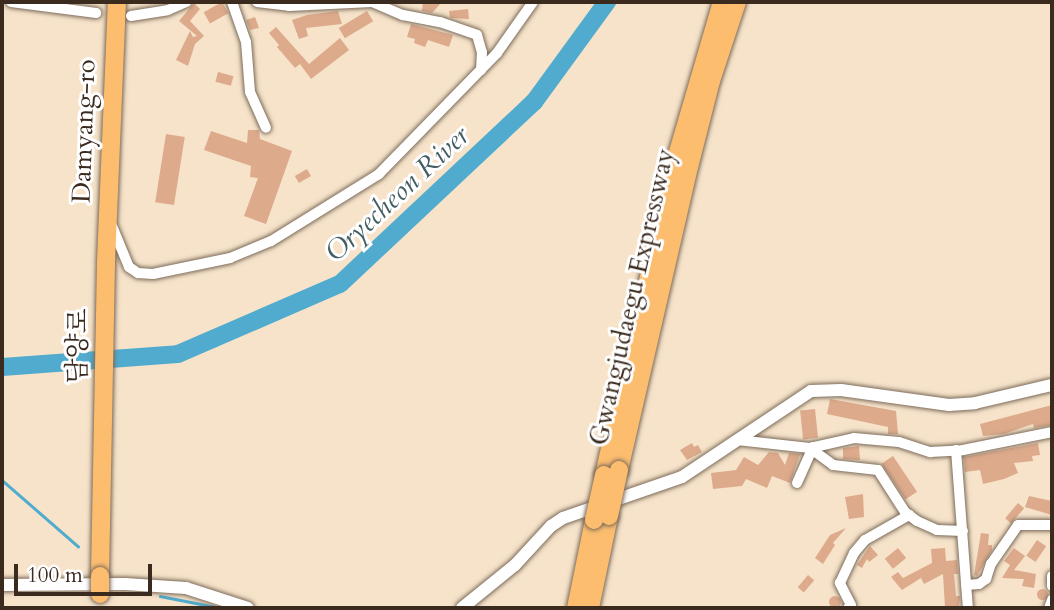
<!DOCTYPE html>
<html>
<head>
<meta charset="utf-8">
<style>
	body { margin:0 }
	#map { position:relative; width:1054px; height:610px; overflow:hidden; background:#f6e3ca; font-family:Cardo,"Noto Serif KR",serif }
	div>[style] { position:absolute }
	.stream>* { height:2.5px; margin:-1.25px; padding:0 1.25px; transform-origin:1.25px; border-radius:1.25px; background:#50abce }
	.river>* { height:18px; margin:-9px; padding:0 9px; transform-origin:9px; border-radius:9px; background:#50abce }
	.building>* { inset:0; background:#ddaa8c; transform-origin:0 0 }
	.round { border-radius:50% }
	.roads { filter:drop-shadow(0 0 2px #7c6b5a) drop-shadow(0 0 2px #7c6b5a) }
	.minor>* { height:10px; margin:-5px; padding:0 5px; transform-origin:5px; border-radius:5px; background:#fff }
	.tertiary>* { height:12px; margin:-6px; padding:0 6px; transform-origin:6px; border-radius:6px; background:#fff }
	.motorway>* { height:18px; margin:-9px; padding:0 9px; transform-origin:9px; border-radius:9px; background:#fcbd6f }
	.bridges { filter:drop-shadow(0 0 2px #7c6b5a) drop-shadow(0 0 2px #7c6b5a) }
	.motorway-bridge>* { height:18px; margin:-9px; padding:0 9px; transform-origin:9px; border-radius:9px; background:#fcbd6f }
	span { translate:-50% -50%; white-space:nowrap; text-align:center; line-height:1.15; -webkit-text-stroke:6px #fff; paint-order:stroke }
	.street-label { font-size:26px; color:#3b2a1e }
	.water-label { font-size:28px; color:#435e64; font-style:italic }
	.frame { position:absolute; inset:0; border:4px solid #3b2a1e; pointer-events:none }
	.scale { position:absolute; left:14px; top:564px; width:138px; height:32px; box-sizing:border-box; border:4px solid #3b2a1e; border-top:0; padding-left:9px; font-size:21px; line-height:24px; white-space:nowrap; color:#3b2a1e; -webkit-text-stroke:5px #fff; paint-order:stroke }
</style>
</head>
<body>
<div id="map">
	<div class="stream">
		<i style="left:2px;top:480px;width:101px;rotate:41deg"></i>
		<i style="left:160px;top:596px;width:62px;rotate:11.1deg"></i>
	</div>
	<div class="river">
		<i style="left:2px;top:367px;width:176px;rotate:-4.2deg"></i>
		<i style="left:178px;top:354px;width:176px;rotate:-23.4deg"></i>
		<i style="left:340px;top:284px;width:266px;rotate:-43.2deg"></i>
		<i style="left:534px;top:102px;width:124px;rotate:-53.9deg"></i>
	</div>
	<div class="building">
		<i style="left:222px;top:2px;width:13px;height:21px;rotate:61deg"></i>
		<i style="clip-path:polygon(423px 2px,442px 2px,432px 13px,422px 11px)"></i>
		<i style="clip-path:polygon(194px 3px,200px 9px,190px 21px,204px 36px,195px 44px,188px 66px,176px 60px,190px 31px,193px 37px,197px 36px,179px 21px)"></i>
		<i style="clip-path:polygon(468px 9px,469px 19px,450px 18px,449px 11px)"></i>
		<i style="clip-path:polygon(338px 11px,342px 24px,306px 28px,308px 36px,299px 39px,292px 20px,307px 15px)"></i>
		<i style="left:367px;top:11px;width:12px;height:33px;rotate:59deg"></i>
		<i style="clip-path:polygon(255px 17px,259px 28px,250px 30px,246px 20px)"></i>
		<i style="clip-path:polygon(411px 24px,453px 35px,449px 47px,428px 40px,425px 47px,414px 43px,415px 39px,407px 37px)"></i>
		<i style="clip-path:polygon(276px 27px,309px 64px,340px 38px,349px 50px,311px 79px,300px 64px,295px 68px,277px 47px,279px 45px,269px 33px)"></i>
		<i style="left:218px;top:72px;width:16px;height:10px;rotate:15deg"></i>
		<i style="clip-path:polygon(248px 130px,259px 130px,260px 139px,292px 151px,266px 224px,244px 216px,258px 178px,250px 177px,251px 166px,204px 150px,211px 131px,247px 143px)"></i>
		<i style="left:166px;top:134px;width:19px;height:69px;rotate:9deg"></i>
		<i style="left:307px;top:169px;width:8px;height:14px;rotate:60deg"></i>
		<i style="clip-path:polygon(830px 399px,896px 411px,898px 434px,888px 434px,888px 427px,827px 414px)"></i>
		<i style="clip-path:polygon(1052px 405px,1052px 425px,1034px 428px,1033px 424px,1004px 434px,983px 436px,980px 424px)"></i>
		<i style="left:815px;top:409px;width:29px;height:15px;rotate:84deg"></i>
		<i style="clip-path:polygon(692px 443px,694px 447px,698px 445px,702px 452px,687px 460px,680px 450px)"></i>
		<i style="clip-path:polygon(1038px 443px,1040px 455px,1032px 456px,1033px 461px,1014px 463px,1018px 473px,1004px 479px,983px 484px,980px 470px,965px 472px,964px 457px)"></i>
		<i style="clip-path:polygon(859px 446px,860px 460px,843px 459px,843px 448px)"></i>
		<i style="clip-path:polygon(769px 452px,778px 453px,785px 465px,789px 453px,800px 454px,790px 483px,772px 476px,767px 488px,746px 479px,742px 486px,713px 489px,711px 473px,736px 470px,744px 457px,758px 465px)"></i>
		<i style="left:893px;top:456px;width:43px;height:14px;rotate:56deg"></i>
		<i style="clip-path:polygon(863px 494px,864px 517px,849px 519px,845px 497px)"></i>
		<i style="clip-path:polygon(1029px 496px,1052px 501px,1052px 515px,1025px 507px)"></i>
		<i style="left:1018px;top:503px;width:8px;height:20px;rotate:40deg"></i>
		<i style="clip-path:polygon(846px 528px,833px 543px,835px 545px,823px 564px,815px 558px,830px 535px)"></i>
		<i style="clip-path:polygon(981px 533px,989px 534px,988px 545px,992px 545px,992px 550px,977px 576px,974px 575px)"></i>
		<i style="left:1037px;top:540px;width:11px;height:19px;rotate:34deg"></i>
		<i style="clip-path:polygon(870px 546px,878px 555px,869px 562px,867px 559px,862px 568px,857px 565px)"></i>
		<i style="left:898px;top:548px;width:13px;height:17px;rotate:51deg"></i>
		<i style="clip-path:polygon(945px 548px,946px 561px,957px 560px,958px 574px,954px 574px,956px 596px,960px 596px,959px 608px,945px 608px,943px 574px,924px 584px,921px 578px,902px 590px,891px 577px,898px 572px,903px 578px,932px 563px,931px 549px)"></i>
		<i style="clip-path:polygon(1014px 548px,1025px 556px,1014px 570px,1036px 574px,1034px 588px,1022px 586px,1024px 579px,1002px 578px,1010px 565px,1004px 561px)"></i>
		<i style="left:808px;top:575px;width:8px;height:16px;rotate:40deg"></i>
		<i class="round" style="left:1036.5px;top:588.5px;width:11px;height:11px"></i>
		<i class="round" style="left:829px;top:596px;width:12px;height:12px"></i>
	</div>
	<div class="roads">
		<div class="minor">
			<i style="left:11px;top:2px;width:86px;rotate:7.4deg"></i>
			<i style="left:232px;top:2px;width:42px;rotate:70.7deg"></i>
			<i style="left:246px;top:42px;width:50px;rotate:85.4deg"></i>
			<i style="left:250px;top:92px;width:39px;rotate:66deg"></i>
			<i style="left:257px;top:2px;width:32px;rotate:7deg"></i>
			<i style="left:289px;top:6px;width:83px;rotate:-2.8deg"></i>
			<i style="left:372px;top:2px;width:34px;rotate:23deg"></i>
			<i style="left:403px;top:15px;width:38px;rotate:11deg"></i>
			<i style="left:440px;top:22px;width:39px;rotate:19deg"></i>
			<i style="left:477px;top:35px;width:18px;rotate:74deg"></i>
			<i style="left:482px;top:52px;width:18px;rotate:93deg"></i>
			<i style="left:131px;top:16px;width:37px;rotate:-9deg"></i>
			<i style="left:168px;top:10px;width:20px;rotate:-24deg"></i>
			<i style="left:112px;top:226px;width:44px;rotate:67.5deg"></i>
			<i style="left:129px;top:267px;width:11px;rotate:34deg"></i>
			<i style="left:138px;top:273px;width:15px;rotate:4deg"></i>
			<i style="left:153px;top:274px;width:79px;rotate:-11.7deg"></i>
			<i style="left:230px;top:258px;width:44px;rotate:-22.5deg"></i>
			<i style="left:271px;top:241px;width:127px;rotate:-31.8deg"></i>
			<i style="left:379px;top:174px;width:169px;rotate:-45.7deg"></i>
			<i style="left:497px;top:53px;width:62px;rotate:-54.8deg"></i>
			<i style="left:737px;top:440px;width:73px;rotate:6.3deg"></i>
			<i style="left:810px;top:448px;width:45px;rotate:-12.8deg"></i>
			<i style="left:854px;top:438px;width:45px;rotate:5.1deg"></i>
			<i style="left:899px;top:442px;width:33px;rotate:18deg"></i>
			<i style="left:930px;top:452px;width:33px;rotate:-3deg"></i>
			<i style="left:963px;top:450px;width:91px;rotate:-11.4deg"></i>
			<i style="left:813px;top:447px;width:4px;rotate:76deg"></i>
			<i style="left:814px;top:451px;width:24px;rotate:36deg"></i>
			<i style="left:833px;top:465px;width:45px;rotate:6.3deg"></i>
			<i style="left:878px;top:470px;width:50px;rotate:57.3deg"></i>
			<i style="left:905px;top:512px;width:15px;rotate:37deg"></i>
			<i style="left:917px;top:521px;width:22px;rotate:24deg"></i>
			<i style="left:937px;top:530px;width:26px;rotate:2deg"></i>
			<i style="left:956px;top:450px;width:158px;rotate:85.7deg"></i>
			<i style="left:797px;top:483px;width:39px;rotate:-66deg"></i>
			<i style="left:1052px;top:576px;width:10px;rotate:90deg"></i>
			<i style="left:966px;top:585px;width:13px;rotate:-4deg"></i>
			<i style="left:979px;top:584px;width:9px;rotate:-36deg"></i>
			<i style="left:986px;top:579px;width:16px;rotate:-72deg"></i>
			<i style="left:991px;top:564px;width:47px;rotate:-55.3deg"></i>
			<i style="left:1018px;top:525px;width:34px"></i>
			<i style="left:848px;top:608px;width:4px;rotate:-45deg"></i>
			<i style="left:851px;top:605px;width:25px;rotate:-117deg"></i>
			<i style="left:840px;top:583px;width:33px;rotate:-65deg"></i>
			<i style="left:854px;top:553px;width:17px;rotate:-50deg"></i>
			<i style="left:865px;top:540px;width:51px;rotate:-29.6deg"></i>
			<i style="left:1049px;top:608px;width:9px;rotate:-69deg"></i>
		</div>
		<div class="tertiary">
			<i style="left:2px;top:585px;width:123px;rotate:-0.5deg"></i>
			<i style="left:125px;top:584px;width:61px;rotate:3.8deg"></i>
			<i style="left:186px;top:588px;width:65px;rotate:17.9deg"></i>
			<i style="left:462px;top:608px;width:68px;rotate:-39.1deg"></i>
			<i style="left:515px;top:565px;width:53px;rotate:-47.3deg"></i>
			<i style="left:551px;top:526px;width:14px;rotate:-34deg"></i>
			<i style="left:563px;top:518px;width:126px;rotate:-19deg"></i>
			<i style="left:682px;top:477px;width:155px;rotate:-33.7deg"></i>
			<i style="left:811px;top:391px;width:30px;rotate:-2deg"></i>
			<i style="left:841px;top:390px;width:109px;rotate:7.9deg"></i>
			<i style="left:949px;top:405px;width:26px;rotate:-4deg"></i>
			<i style="left:975px;top:403px;width:79px;rotate:-13.2deg"></i>
		</div>
		<div class="motorway">
			<i style="left:619px;top:470px;width:311px;rotate:-77deg"></i>
			<i style="left:689px;top:167px;width:89px;rotate:-75.7deg"></i>
			<i style="left:711px;top:81px;width:83px;rotate:-71.8deg"></i>
			<i style="left:604px;top:475px;width:324px;rotate:-77.2deg"></i>
			<i style="left:676px;top:159px;width:164px;rotate:-73.7deg"></i>
			<i style="left:100px;top:576px;width:314px;rotate:-88.9deg"></i>
			<i style="left:106px;top:262px;width:260px;rotate:-87.6deg"></i>
			<i style="left:576px;top:608px;width:90px;rotate:-78.4deg"></i>
			<i style="left:590px;top:608px;width:94px;rotate:-78.3deg"></i>
		</div>
	</div>
	<div class="bridges">
		<div class="motorway-bridge">
			<i style="left:609px;top:516px;width:47px;rotate:-77.7deg"></i>
			<i style="left:594px;top:520px;width:46px;rotate:-77.5deg"></i>
			<i style="left:100px;top:576px;width:18px;rotate:90deg"></i>
		</div>
	</div>
	<div class="street-label">
		<span style="left:84px;top:131px;rotate:-88deg">Damyang-ro</span>
		<span style="left:632px;top:297px;rotate:-77deg">Gwangjudaegu Expressway</span>
		<span style="left:78px;top:346px;rotate:-89deg">담양로</span>
	</div>
	<div class="water-label">
		<span style="left:397px;top:194px;rotate:-43deg">Oryecheon River</span>
	</div>
	<div class="frame"></div>
	<div class="scale">100 m</div>
</div>
</body>
</html>
